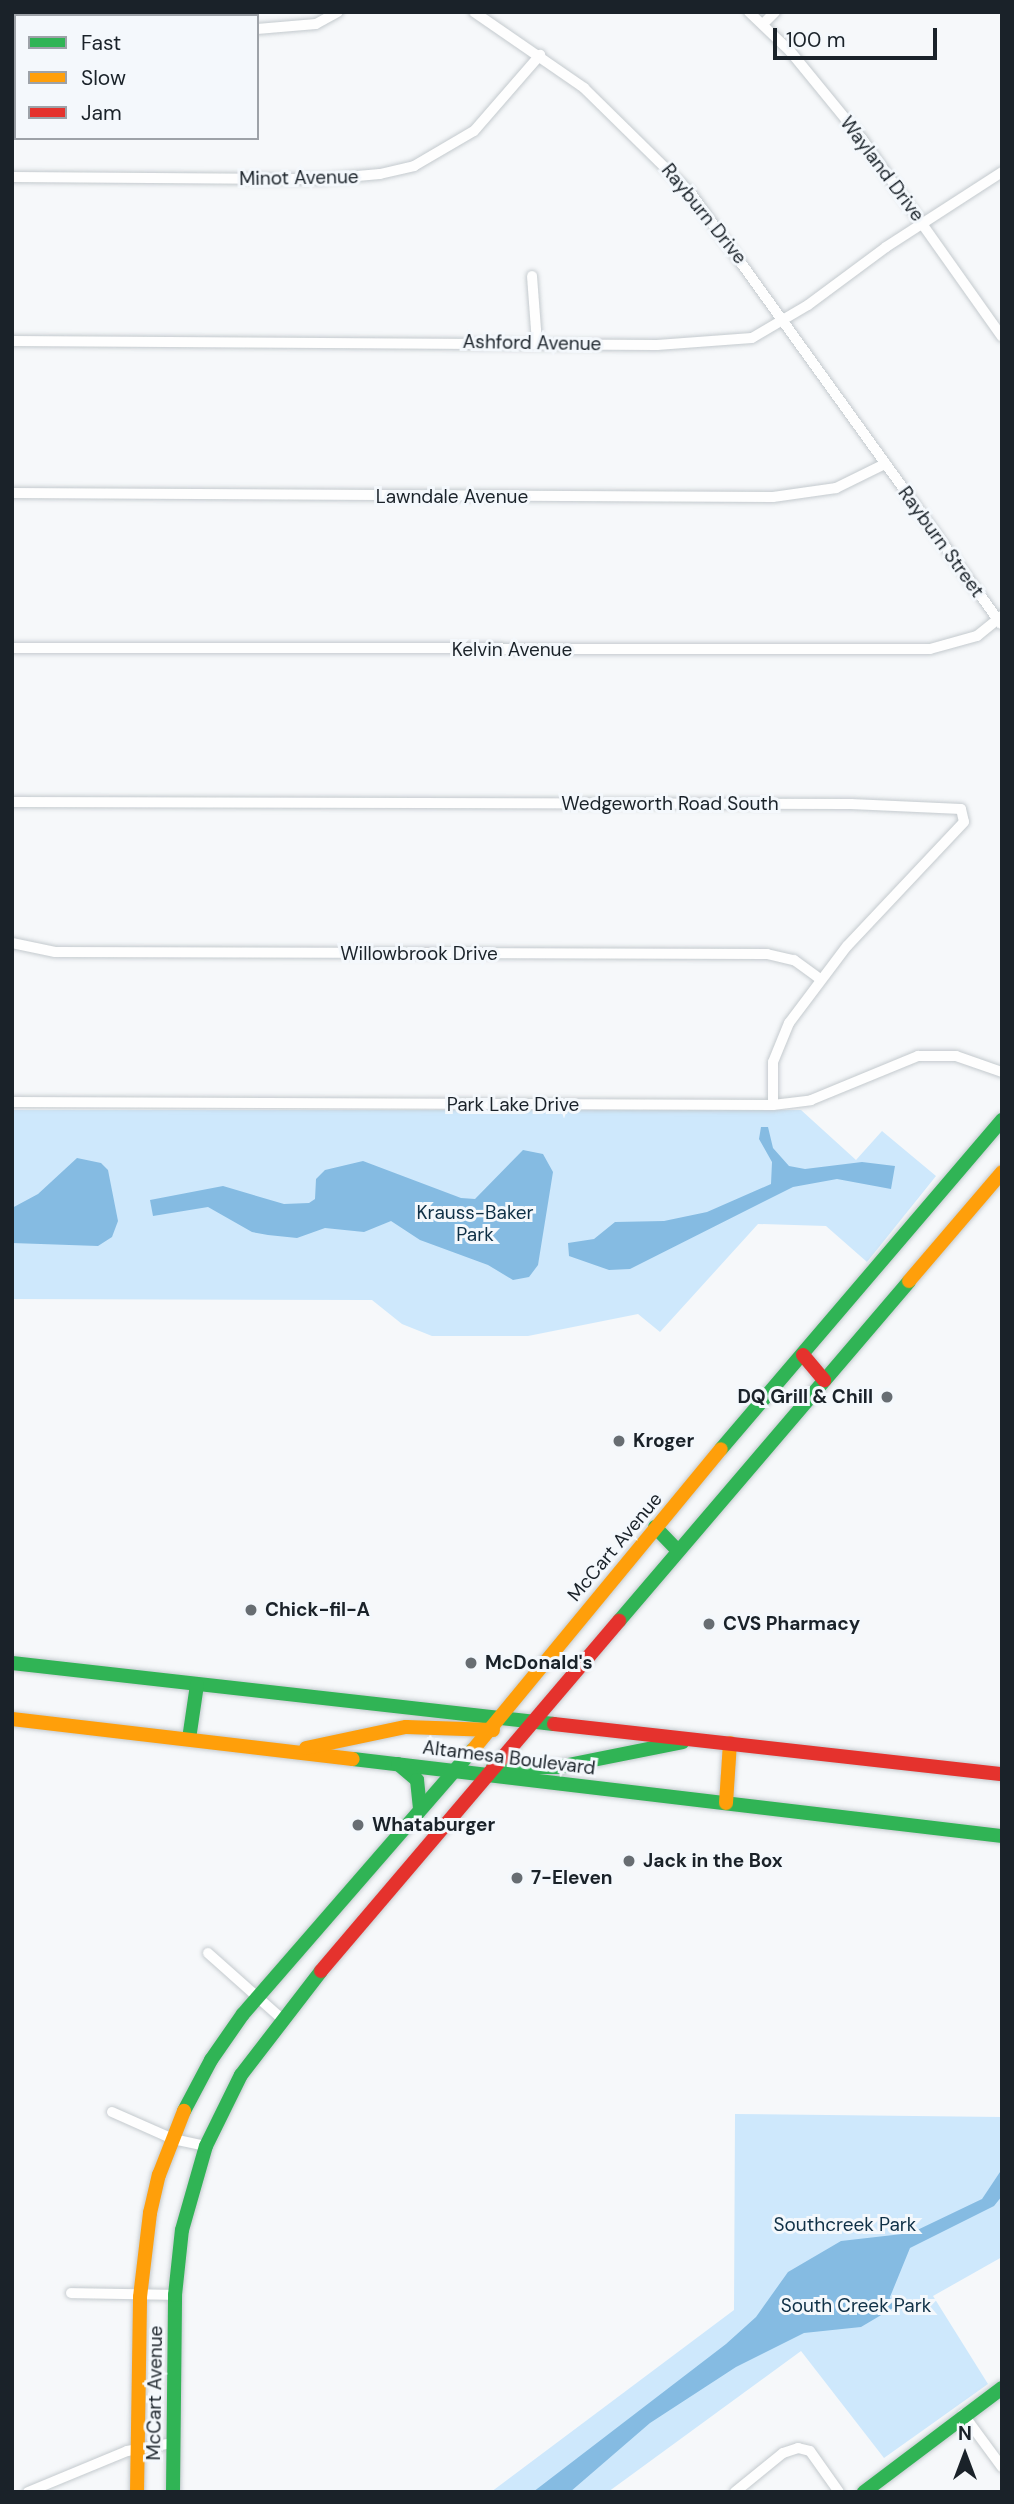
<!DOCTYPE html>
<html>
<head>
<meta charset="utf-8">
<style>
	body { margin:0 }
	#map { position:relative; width:1014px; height:2504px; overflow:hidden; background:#f6f8fa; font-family:"DM Sans",sans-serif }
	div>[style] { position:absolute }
	.green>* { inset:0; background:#cee8fc }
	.water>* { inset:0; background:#85bbe2 }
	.roads { filter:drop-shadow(0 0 2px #c4cace) drop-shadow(0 0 2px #c4cace) }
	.street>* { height:10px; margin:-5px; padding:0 5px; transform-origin:5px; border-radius:5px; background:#fefefe }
	.fast>* { height:14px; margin:-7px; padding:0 7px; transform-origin:7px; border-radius:7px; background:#30b455 }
	.slow>* { height:14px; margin:-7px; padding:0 7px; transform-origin:7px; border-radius:7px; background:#ff9f0a }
	.jam>* { height:14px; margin:-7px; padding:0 7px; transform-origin:7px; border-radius:7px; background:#e5322d }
	.dots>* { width:19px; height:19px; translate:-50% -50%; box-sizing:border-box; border:4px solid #f4f8fc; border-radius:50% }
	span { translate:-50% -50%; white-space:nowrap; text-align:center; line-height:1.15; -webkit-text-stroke:6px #f4f8fc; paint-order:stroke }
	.street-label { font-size:19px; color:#1a2229 }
	.park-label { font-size:19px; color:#0f3046 }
	.poi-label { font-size:19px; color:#1a2229; font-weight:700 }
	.right { translate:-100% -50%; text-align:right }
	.left { translate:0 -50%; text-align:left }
	.frame { position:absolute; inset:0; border:14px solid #1a2229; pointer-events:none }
	.legend { position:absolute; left:14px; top:14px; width:245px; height:126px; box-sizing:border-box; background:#f4f8fc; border:2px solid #9da2a8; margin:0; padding:9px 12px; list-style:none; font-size:21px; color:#1a2229 }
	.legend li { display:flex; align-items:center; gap:14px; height:35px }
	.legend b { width:35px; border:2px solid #9da2a8 }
	.north { position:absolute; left:930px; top:2420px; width:70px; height:70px; -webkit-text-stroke:5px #f4f8fc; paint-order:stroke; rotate:0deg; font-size:19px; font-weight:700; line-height:28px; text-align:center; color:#1a2229 }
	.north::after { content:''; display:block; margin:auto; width:24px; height:32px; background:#1a2229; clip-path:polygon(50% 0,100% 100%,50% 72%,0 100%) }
	.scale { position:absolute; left:773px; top:28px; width:164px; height:32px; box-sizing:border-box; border:4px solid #1a2229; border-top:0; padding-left:9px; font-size:21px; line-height:24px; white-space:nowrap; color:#1a2229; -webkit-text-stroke:5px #f4f8fc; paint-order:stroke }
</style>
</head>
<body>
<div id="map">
	<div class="green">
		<i style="clip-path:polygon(12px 1110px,801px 1110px,856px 1160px,882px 1131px,936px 1176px,867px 1262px,826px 1226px,758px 1224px,660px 1332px,638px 1314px,528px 1336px,432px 1336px,402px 1324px,372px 1300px,12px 1299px)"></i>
		<i style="clip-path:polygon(735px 2114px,1002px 2117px,1002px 2257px,933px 2296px,988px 2384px,884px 2458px,801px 2351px,608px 2492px,491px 2492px,734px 2310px)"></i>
	</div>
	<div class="water">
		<i style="clip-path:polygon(761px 1127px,768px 1127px,773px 1148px,789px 1166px,805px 1169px,862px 1162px,895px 1166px,891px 1189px,837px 1179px,793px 1187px,630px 1269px,609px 1270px,569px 1256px,568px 1243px,594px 1239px,615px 1222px,664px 1221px,707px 1212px,771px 1184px,772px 1162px,759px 1139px)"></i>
		<i style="clip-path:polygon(523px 1150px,543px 1154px,553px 1172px,538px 1265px,529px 1277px,513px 1280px,488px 1265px,420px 1240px,391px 1221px,364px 1232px,325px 1228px,297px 1238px,268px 1235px,252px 1232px,208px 1207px,153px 1216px,150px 1200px,223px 1186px,284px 1204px,309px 1203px,315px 1199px,316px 1179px,325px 1170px,363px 1161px,461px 1198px,475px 1199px)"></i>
		<i style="clip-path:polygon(77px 1158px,101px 1163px,108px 1170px,118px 1221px,112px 1237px,98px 1246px,12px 1243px,12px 1208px,38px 1194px)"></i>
		<i style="clip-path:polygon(1002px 2169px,1002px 2196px,994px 2206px,910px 2248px,890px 2297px,893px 2308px,861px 2327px,804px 2333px,736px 2367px,650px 2423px,570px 2492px,533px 2492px,726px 2344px,756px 2317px,788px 2272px,841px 2241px,911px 2233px,982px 2199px)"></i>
	</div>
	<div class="roads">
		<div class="street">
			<i style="left:474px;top:12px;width:134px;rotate:34.6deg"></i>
			<i style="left:584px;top:88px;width:148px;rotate:44.5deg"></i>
			<i style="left:690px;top:192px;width:532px;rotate:54.25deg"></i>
			<i style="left:749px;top:12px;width:57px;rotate:43.6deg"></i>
			<i style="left:790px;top:51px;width:114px;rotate:50.7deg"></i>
			<i style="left:862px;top:139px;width:242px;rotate:54.7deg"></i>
			<i style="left:16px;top:16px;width:4px;rotate:-90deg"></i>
			<i style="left:763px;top:24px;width:17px;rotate:-45deg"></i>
			<i style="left:257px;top:29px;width:59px;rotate:-4.8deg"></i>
			<i style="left:316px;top:24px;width:25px;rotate:-29deg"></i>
			<i style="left:12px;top:79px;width:54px;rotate:-85.8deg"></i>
			<i style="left:12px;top:177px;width:312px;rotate:0.4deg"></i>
			<i style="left:324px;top:179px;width:56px;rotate:-5.1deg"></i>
			<i style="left:380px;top:174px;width:35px;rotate:-13deg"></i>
			<i style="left:414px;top:166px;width:69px;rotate:-30.3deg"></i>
			<i style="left:474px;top:131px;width:101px;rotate:-49deg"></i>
			<i style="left:532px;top:276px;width:66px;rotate:85.7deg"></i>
			<i style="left:12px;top:341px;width:645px;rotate:0.36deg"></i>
			<i style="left:657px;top:345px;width:95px;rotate:-4.2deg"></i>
			<i style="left:752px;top:338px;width:65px;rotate:-30.5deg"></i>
			<i style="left:808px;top:305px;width:97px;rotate:-36.6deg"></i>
			<i style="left:886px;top:247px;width:138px;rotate:-32.9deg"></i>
			<i style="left:12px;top:493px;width:761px;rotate:0.3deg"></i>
			<i style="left:773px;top:497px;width:64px;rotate:-8.1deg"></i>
			<i style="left:836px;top:488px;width:55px;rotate:-26.1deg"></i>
			<i style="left:12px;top:648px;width:918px;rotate:0.06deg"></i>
			<i style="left:930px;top:649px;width:49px;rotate:-15.5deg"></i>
			<i style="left:977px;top:636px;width:32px;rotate:-39deg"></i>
			<i style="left:12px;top:802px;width:839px;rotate:0.14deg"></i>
			<i style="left:851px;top:804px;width:110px;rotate:2.6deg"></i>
			<i style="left:961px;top:809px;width:13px;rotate:77deg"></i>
			<i style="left:964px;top:822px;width:170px;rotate:133.3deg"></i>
			<i style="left:847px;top:946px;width:96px;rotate:127deg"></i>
			<i style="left:789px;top:1023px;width:42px;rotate:112.3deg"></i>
			<i style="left:773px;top:1062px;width:43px;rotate:90deg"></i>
			<i style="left:12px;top:943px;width:44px;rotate:11.8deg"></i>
			<i style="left:55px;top:952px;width:712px;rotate:0.16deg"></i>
			<i style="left:767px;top:954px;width:28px;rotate:13deg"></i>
			<i style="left:794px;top:960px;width:32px;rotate:36deg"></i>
			<i style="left:12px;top:1102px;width:761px;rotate:0.23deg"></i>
			<i style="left:773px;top:1105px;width:38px;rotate:-7deg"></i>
			<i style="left:811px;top:1100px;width:116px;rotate:-22.4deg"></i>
			<i style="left:918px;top:1056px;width:38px"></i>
			<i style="left:956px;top:1056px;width:49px;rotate:19.2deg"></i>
			<i style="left:208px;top:1953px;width:98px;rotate:41.7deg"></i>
			<i style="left:112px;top:2112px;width:67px;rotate:23.9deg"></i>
			<i style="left:173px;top:2139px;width:34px;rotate:12deg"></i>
			<i style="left:71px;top:2293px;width:104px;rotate:1.1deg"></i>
			<i style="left:963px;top:2414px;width:66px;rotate:53.7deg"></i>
			<i style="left:28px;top:2492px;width:107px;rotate:-22.5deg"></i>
			<i style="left:127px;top:2451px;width:47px;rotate:-9.9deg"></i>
			<i style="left:735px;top:2492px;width:62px;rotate:-39.1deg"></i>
			<i style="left:783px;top:2453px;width:16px;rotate:-18deg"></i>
			<i style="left:798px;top:2448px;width:12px;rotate:14deg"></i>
			<i style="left:810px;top:2451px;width:50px;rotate:54.7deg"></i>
		</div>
		<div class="fast">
			<i style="left:721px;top:1449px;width:433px;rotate:-49.5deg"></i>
			<i style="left:655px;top:1527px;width:33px;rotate:46deg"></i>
			<i style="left:619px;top:1621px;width:447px;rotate:-49.5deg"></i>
			<i style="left:12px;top:1663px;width:545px;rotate:6.42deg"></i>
			<i style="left:189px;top:1739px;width:55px;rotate:-81.6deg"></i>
			<i style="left:353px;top:1759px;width:654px;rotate:6.77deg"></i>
			<i style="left:398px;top:1764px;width:25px;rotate:40deg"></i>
			<i style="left:417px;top:1780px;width:29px;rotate:84deg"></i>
			<i style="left:493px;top:1767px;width:65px"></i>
			<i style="left:558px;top:1767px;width:127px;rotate:-11.3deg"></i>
			<i style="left:184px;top:2111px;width:58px;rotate:-62.1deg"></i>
			<i style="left:211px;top:2060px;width:56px;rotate:-55.2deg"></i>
			<i style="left:243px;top:2014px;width:349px;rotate:-49deg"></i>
			<i style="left:173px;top:2492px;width:197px;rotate:-89.4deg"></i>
			<i style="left:175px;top:2295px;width:65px;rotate:-83.9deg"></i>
			<i style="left:182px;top:2230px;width:87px;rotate:-74.1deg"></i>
			<i style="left:206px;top:2146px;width:79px;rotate:-63.8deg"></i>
			<i style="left:241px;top:2075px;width:131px;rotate:-52.4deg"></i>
			<i style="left:864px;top:2492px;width:173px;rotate:-37deg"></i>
		</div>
		<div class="slow">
			<i style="left:909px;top:1281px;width:143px;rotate:-49.5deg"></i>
			<i style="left:12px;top:1719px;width:343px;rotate:6.7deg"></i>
			<i style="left:306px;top:1748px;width:102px;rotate:-11.9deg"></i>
			<i style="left:406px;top:1727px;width:87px;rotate:2deg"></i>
			<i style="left:472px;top:1751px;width:391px;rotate:-50.5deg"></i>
			<i style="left:726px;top:1803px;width:60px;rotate:-86.2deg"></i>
			<i style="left:137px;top:2492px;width:195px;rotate:-89.1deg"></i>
			<i style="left:140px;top:2297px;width:85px;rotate:-83.2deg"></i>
			<i style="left:150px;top:2213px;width:39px;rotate:-77deg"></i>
			<i style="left:159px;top:2175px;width:69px;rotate:-68.7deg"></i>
		</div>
		<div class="jam">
			<i style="left:803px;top:1355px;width:33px;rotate:50deg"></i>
			<i style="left:554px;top:1724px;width:451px;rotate:6.4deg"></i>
			<i style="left:321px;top:1971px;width:460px;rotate:-49.6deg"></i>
		</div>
	</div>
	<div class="dots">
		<i style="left:887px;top:1397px;background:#676d72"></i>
		<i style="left:619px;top:1441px;background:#676d72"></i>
		<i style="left:251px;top:1610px;background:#676d72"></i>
		<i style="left:709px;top:1624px;background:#676d72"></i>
		<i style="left:471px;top:1663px;background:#676d72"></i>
		<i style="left:358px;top:1825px;background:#676d72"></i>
		<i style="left:629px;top:1861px;background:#676d72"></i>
		<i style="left:517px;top:1878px;background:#676d72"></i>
	</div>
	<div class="street-label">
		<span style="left:882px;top:169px;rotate:53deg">Wayland Drive</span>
		<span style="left:299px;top:178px;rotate:-1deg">Minot Avenue</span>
		<span style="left:704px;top:214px;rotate:51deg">Rayburn Drive</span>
		<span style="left:532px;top:343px;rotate:1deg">Ashford Avenue</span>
		<span style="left:452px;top:497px">Lawndale Avenue</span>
		<span style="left:941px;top:542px;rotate:54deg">Rayburn Street</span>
		<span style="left:512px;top:650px">Kelvin Avenue</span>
		<span style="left:670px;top:804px">Wedgeworth Road South</span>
		<span style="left:419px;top:954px">Willowbrook Drive</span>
		<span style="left:513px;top:1105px">Park Lake Drive</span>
		<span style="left:615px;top:1547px;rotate:-50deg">McCart Avenue</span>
		<span style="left:509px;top:1758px;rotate:7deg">Altamesa Boulevard</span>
		<span style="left:155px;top:2393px;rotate:-89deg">McCart Avenue</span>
	</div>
	<div class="park-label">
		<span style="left:475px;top:1224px">Krauss-Baker<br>Park</span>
		<span style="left:845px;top:2225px">Southcreek Park</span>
		<span style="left:856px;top:2306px">South Creek Park</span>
	</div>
	<div class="poi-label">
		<span class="right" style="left:873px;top:1397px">DQ Grill &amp; Chill</span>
		<span class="left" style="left:633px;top:1441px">Kroger</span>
		<span class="left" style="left:265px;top:1610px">Chick-fil-A</span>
		<span class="left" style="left:723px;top:1624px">CVS Pharmacy</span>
		<span class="left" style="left:485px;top:1663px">McDonald's</span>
		<span class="left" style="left:372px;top:1825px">Whataburger</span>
		<span class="left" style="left:643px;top:1861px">Jack in the Box</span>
		<span class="left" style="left:531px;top:1878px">7-Eleven</span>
	</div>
	<div class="frame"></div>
	<ul class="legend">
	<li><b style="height:9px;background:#30b455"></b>Fast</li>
	<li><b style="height:9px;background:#ff9f0a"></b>Slow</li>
	<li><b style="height:9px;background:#e5322d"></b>Jam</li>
	</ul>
	<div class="north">N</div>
	<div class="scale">100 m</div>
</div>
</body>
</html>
